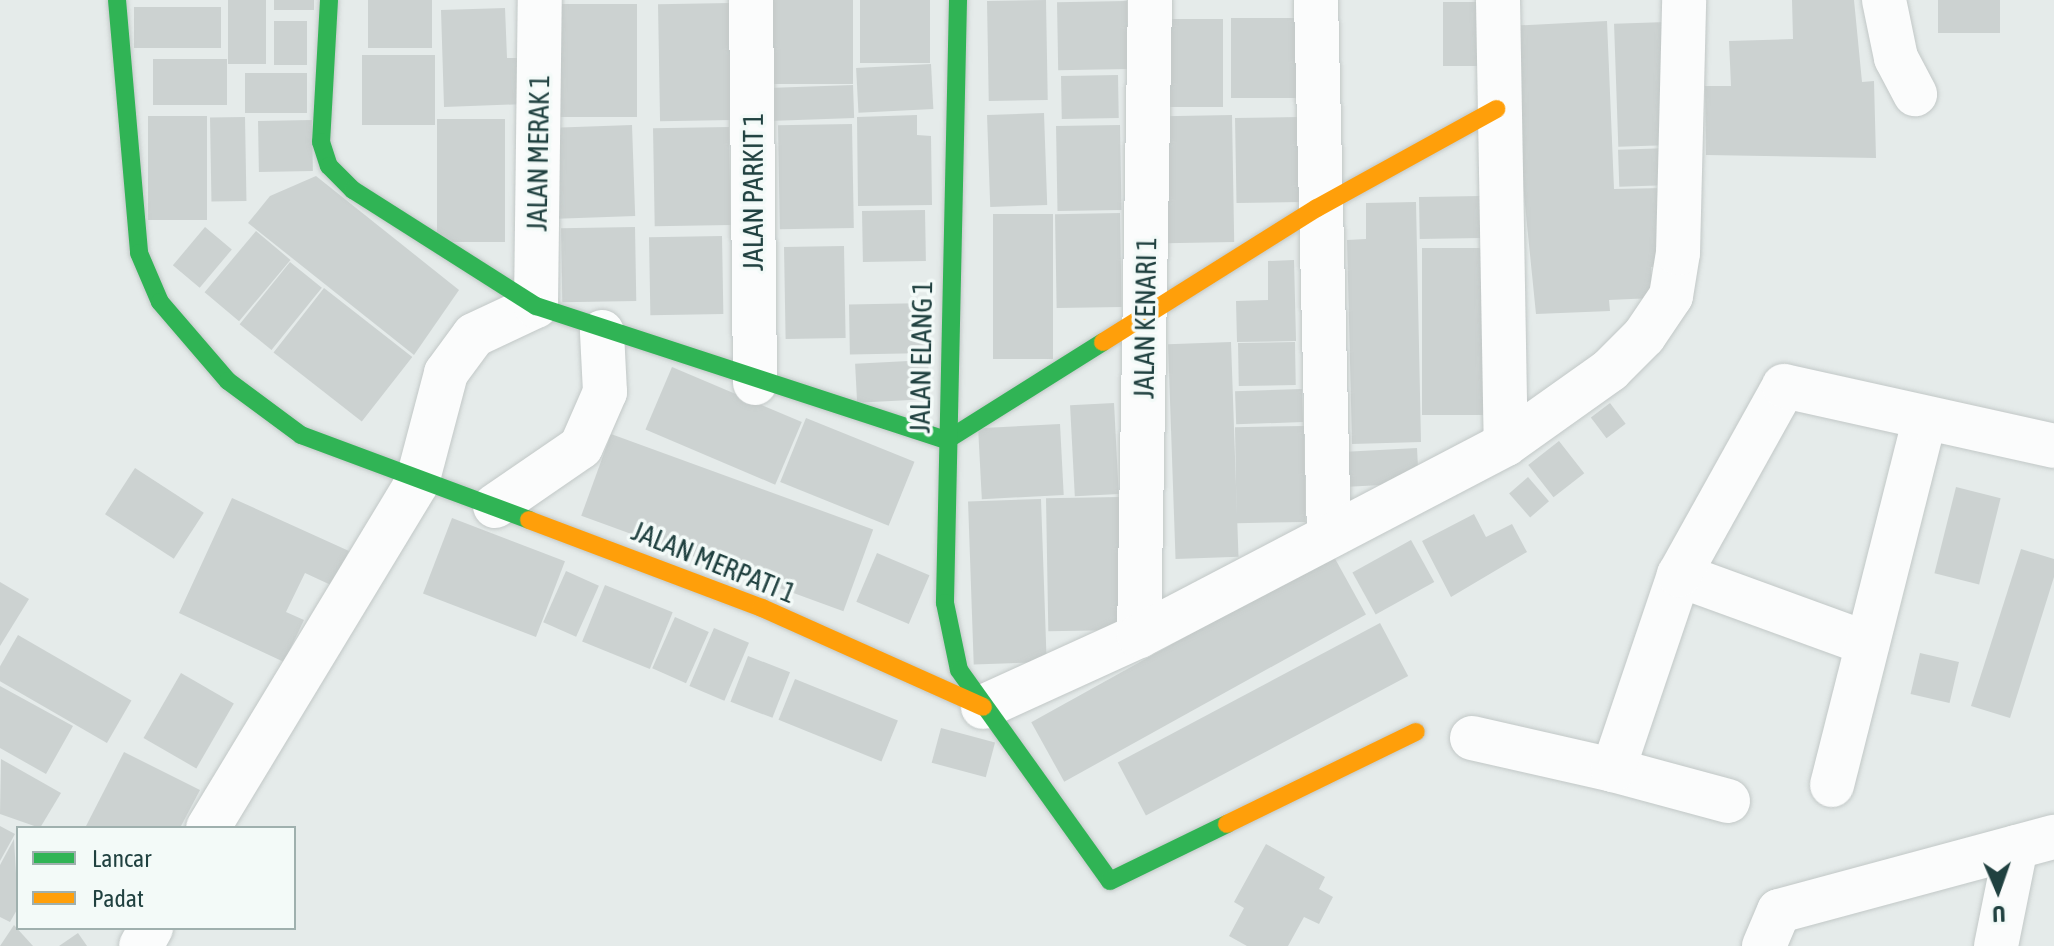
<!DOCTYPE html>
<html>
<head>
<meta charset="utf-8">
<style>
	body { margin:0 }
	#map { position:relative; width:2054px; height:946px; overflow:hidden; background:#e5ebea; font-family:"Asap Condensed",sans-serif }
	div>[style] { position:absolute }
	.building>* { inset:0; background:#ccd2d1; transform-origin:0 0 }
	.roads { filter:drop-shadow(0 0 2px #c2c8c7) drop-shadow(0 0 2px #c2c8c7) }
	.street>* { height:44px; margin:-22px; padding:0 22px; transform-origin:22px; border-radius:22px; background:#fbfcfc }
	.fast>* { height:18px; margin:-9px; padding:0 9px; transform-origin:9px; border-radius:9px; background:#30b455 }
	.slow>* { height:18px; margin:-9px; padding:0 9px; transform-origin:9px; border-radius:9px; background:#ff9f0a }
	span { translate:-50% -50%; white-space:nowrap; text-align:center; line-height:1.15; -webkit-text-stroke:7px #f3faf8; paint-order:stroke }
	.street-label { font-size:28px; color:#204140 }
	.legend { position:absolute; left:16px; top:826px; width:280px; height:104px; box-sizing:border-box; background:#f3faf8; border:2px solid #9fb0ae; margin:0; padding:10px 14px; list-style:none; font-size:24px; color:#204140 }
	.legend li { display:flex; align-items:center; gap:16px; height:40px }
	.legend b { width:40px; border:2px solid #9fb0ae }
	.north { position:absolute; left:1958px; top:850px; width:80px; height:80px; -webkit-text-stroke:6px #f3faf8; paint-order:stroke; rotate:178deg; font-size:22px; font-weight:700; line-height:32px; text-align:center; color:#204140 }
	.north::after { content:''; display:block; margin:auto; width:28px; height:36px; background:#204140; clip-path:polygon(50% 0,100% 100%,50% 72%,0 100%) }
</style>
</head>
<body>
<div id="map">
	<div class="building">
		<i style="left:228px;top:0;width:38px;height:64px"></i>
		<i style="left:274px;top:0;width:40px;height:10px"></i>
		<i style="left:368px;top:0;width:64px;height:48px"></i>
		<i style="left:769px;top:0;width:84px;height:84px"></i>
		<i style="left:860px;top:0;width:70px;height:63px"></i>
		<i style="left:1046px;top:0;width:100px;height:59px;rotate:89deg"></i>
		<i style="clip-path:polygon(1792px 0,1854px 0,1862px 82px,1874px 81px,1876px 158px,1706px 155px,1705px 86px,1731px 86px,1729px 41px,1793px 39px)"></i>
		<i style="left:1938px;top:0;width:62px;height:33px"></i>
		<i style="left:1127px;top:1px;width:68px;height:70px;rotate:89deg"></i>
		<i style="left:1443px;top:2px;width:43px;height:64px"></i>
		<i style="left:730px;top:3px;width:117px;height:72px;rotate:89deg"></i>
		<i style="left:560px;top:4px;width:77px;height:113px"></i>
		<i style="left:221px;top:7px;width:41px;height:87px;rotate:90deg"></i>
		<i style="clip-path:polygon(505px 8px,507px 58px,523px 58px,525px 104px,444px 107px,441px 10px)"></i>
		<i style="left:1231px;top:18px;width:72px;height:80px"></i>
		<i style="left:1162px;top:19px;width:61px;height:88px"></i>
		<i style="left:307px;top:21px;width:44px;height:33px;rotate:90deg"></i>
		<i style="clip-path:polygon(1607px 21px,1614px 189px,1664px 188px,1667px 266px,1651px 267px,1653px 298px,1609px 300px,1610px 311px,1536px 314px,1507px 26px)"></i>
		<i style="left:1667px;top:22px;width:123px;height:53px;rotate:88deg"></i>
		<i style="left:362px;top:55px;width:73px;height:70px"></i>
		<i style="left:227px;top:59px;width:46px;height:74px;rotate:90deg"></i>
		<i style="left:931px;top:64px;width:45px;height:75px;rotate:87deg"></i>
		<i style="left:245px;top:73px;width:62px;height:40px"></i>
		<i style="left:1118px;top:75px;width:43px;height:57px;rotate:89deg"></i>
		<i style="left:853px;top:85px;width:33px;height:85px;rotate:88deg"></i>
		<i style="left:1044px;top:113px;width:92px;height:57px;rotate:88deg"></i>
		<i style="clip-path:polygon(917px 115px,917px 135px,931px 136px,932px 205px,858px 206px,857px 117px)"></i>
		<i style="left:1232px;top:115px;width:127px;height:68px;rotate:89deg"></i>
		<i style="left:148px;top:116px;width:59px;height:104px"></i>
		<i style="left:245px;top:117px;width:84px;height:35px;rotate:89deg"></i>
		<i style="left:1299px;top:117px;width:85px;height:64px;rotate:89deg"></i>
		<i style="left:505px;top:119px;width:123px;height:68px;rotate:90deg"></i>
		<i style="left:312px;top:120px;width:51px;height:54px;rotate:89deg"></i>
		<i style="left:852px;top:124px;width:104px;height:74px;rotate:89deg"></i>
		<i style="left:632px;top:125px;width:91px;height:78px;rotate:88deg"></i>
		<i style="left:1120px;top:125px;width:85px;height:64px;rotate:89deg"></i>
		<i style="left:729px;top:127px;width:98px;height:76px;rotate:89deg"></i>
		<i style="left:1670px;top:148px;width:37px;height:52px;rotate:88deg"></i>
		<i style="clip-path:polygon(316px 176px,459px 290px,414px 355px,248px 223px,270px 196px)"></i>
		<i style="left:1480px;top:196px;width:42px;height:61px;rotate:89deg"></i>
		<i style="clip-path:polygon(1416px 202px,1421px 442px,1352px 444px,1347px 240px,1366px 239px,1366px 203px)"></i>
		<i style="left:925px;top:210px;width:51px;height:63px;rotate:89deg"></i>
		<i style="left:1120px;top:213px;width:94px;height:65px;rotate:89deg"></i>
		<i style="left:1053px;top:214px;width:145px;height:60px;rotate:90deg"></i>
		<i style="left:205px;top:227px;width:35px;height:50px;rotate:40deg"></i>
		<i style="left:635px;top:227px;width:74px;height:74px;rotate:89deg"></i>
		<i style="left:256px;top:231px;width:45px;height:80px;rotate:40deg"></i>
		<i style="left:722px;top:236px;width:78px;height:73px;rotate:89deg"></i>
		<i style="left:844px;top:246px;width:92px;height:60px;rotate:89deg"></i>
		<i style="left:1422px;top:248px;width:61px;height:167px"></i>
		<i style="clip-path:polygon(1294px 260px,1296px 341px,1237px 342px,1236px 301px,1268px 300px,1268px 261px)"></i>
		<i style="left:290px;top:262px;width:41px;height:80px;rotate:39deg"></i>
		<i style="left:324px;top:288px;width:112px;height:82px;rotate:38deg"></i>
		<i style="left:929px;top:303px;width:50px;height:80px;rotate:89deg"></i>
		<i style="left:1231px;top:342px;width:215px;height:63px;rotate:88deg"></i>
		<i style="left:1295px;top:342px;width:43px;height:57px;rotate:89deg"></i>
		<i style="left:928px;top:360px;width:39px;height:73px;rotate:87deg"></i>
		<i style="left:672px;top:367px;width:141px;height:68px;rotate:23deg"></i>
		<i style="left:1302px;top:389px;width:33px;height:67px;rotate:88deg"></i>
		<i style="left:1114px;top:403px;width:91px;height:44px;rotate:87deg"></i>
		<i style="left:1610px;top:403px;width:26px;height:24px;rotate:53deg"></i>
		<i style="left:806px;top:418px;width:117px;height:69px;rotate:22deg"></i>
		<i style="left:1060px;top:424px;width:71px;height:82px;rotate:87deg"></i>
		<i style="left:1304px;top:426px;width:96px;height:69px;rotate:89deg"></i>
		<i style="left:611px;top:434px;width:279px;height:87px;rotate:20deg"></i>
		<i style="left:1559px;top:441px;width:41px;height:39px;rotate:52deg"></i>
		<i style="left:1417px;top:448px;width:35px;height:75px;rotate:87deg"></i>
		<i style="left:135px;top:468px;width:82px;height:55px;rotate:33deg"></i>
		<i style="left:1528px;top:477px;width:32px;height:25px;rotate:49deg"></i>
		<i style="left:1956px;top:487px;width:46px;height:89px;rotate:14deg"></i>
		<i style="left:1120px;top:497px;width:133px;height:74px;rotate:89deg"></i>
		<i style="clip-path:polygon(232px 498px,349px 551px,333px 586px,305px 573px,286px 612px,304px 620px,284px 662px,179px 613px)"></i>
		<i style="left:1041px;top:499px;width:163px;height:73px;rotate:88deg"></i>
		<i style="clip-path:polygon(1474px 514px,1486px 537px,1512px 524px,1527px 552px,1451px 597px,1422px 541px)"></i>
		<i style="left:452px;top:518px;width:121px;height:81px;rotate:21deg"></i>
		<i style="left:1411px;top:540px;width:48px;height:67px;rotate:61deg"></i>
		<i style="clip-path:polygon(2021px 549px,2054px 559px,2054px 577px,2010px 718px,1971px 706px)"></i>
		<i style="left:877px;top:553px;width:57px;height:53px;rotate:23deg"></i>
		<i style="left:1333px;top:555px;width:68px;height:345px;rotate:61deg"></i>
		<i style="left:566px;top:571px;width:36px;height:56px;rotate:24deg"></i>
		<i style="clip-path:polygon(0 582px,29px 599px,0 646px)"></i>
		<i style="left:605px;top:585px;width:73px;height:61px;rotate:22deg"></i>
		<i style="left:675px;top:617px;width:37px;height:56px;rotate:24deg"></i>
		<i style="left:1380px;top:623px;width:60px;height:297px;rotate:62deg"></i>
		<i style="left:714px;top:628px;width:38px;height:63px;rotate:23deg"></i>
		<i style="left:18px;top:635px;width:131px;height:49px;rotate:30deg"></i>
		<i style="left:1920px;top:653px;width:40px;height:42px;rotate:13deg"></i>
		<i style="left:748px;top:656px;width:45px;height:49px;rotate:21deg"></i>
		<i style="left:181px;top:673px;width:61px;height:75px;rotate:30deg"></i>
		<i style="left:795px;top:679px;width:111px;height:44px;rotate:22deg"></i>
		<i style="clip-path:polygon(0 686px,73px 726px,46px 774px,0 748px)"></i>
		<i style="left:941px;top:728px;width:56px;height:36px;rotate:15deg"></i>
		<i style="clip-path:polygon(124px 752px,200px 790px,180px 828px,85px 828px)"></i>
		<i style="clip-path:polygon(1px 759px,61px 793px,40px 828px,0 814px)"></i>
		<i style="clip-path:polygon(0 826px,15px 834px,0 861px)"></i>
		<i style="clip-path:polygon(14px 839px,18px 908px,10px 922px,0 917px,0 865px)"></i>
		<i style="clip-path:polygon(1266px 844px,1325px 877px,1319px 889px,1333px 897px,1319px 924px,1304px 917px,1288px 946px,1247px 946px,1229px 936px,1244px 908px,1234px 902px)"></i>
		<i style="clip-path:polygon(14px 925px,33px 946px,0 946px)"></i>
		<i style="clip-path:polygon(78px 933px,87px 946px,59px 946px)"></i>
	</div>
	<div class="roads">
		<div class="street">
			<i style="left:751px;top:0;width:383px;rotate:89.4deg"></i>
			<i style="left:1316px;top:0;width:536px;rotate:88.61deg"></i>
			<i style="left:1498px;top:0;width:444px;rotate:89deg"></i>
			<i style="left:1884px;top:0;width:59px;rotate:78.3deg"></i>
			<i style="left:1896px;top:58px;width:41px;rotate:62.2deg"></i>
			<i style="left:495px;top:506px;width:104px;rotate:-34.5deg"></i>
			<i style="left:581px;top:447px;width:60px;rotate:-66.4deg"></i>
			<i style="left:605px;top:392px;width:60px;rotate:-92.9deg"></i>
			<i style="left:1679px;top:575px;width:196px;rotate:20deg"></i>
			<i style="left:1139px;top:636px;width:636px;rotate:-89.01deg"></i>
			<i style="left:983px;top:707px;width:171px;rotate:-24.5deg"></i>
			<i style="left:1139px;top:636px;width:414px;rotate:-27.6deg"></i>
			<i style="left:1506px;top:444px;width:128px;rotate:-35.4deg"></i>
			<i style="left:1610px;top:370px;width:48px;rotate:-45deg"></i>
			<i style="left:1644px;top:336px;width:48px;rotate:-56deg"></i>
			<i style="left:1671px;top:296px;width:44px;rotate:-80.8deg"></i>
			<i style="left:1678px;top:253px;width:253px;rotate:-88.6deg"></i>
			<i style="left:1472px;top:738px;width:145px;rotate:12.8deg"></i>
			<i style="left:1832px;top:785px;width:375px;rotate:-75.8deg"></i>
			<i style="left:1728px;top:801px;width:119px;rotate:-164.9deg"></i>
			<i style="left:1613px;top:770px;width:206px;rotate:-71.3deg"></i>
			<i style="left:1679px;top:575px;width:216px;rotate:-60.9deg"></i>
			<i style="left:1784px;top:386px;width:277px;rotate:12.5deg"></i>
			<i style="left:208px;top:828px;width:403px;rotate:-58.8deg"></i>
			<i style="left:417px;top:483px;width:114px;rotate:-75.2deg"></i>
			<i style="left:446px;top:373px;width:47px;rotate:-53.6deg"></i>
			<i style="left:474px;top:335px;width:68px;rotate:-25.1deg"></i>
			<i style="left:536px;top:306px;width:306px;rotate:-89.3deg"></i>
			<i style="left:141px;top:946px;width:21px;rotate:-61deg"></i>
			<i style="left:1764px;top:946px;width:38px;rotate:-67deg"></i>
			<i style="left:1779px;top:911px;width:285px;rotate:-15.1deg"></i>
			<i style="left:1996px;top:946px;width:101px;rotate:-78.6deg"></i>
		</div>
		<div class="fast">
			<i style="left:117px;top:0;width:254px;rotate:85deg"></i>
			<i style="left:139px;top:253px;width:53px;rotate:66.8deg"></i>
			<i style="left:160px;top:302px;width:104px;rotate:49.3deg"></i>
			<i style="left:228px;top:381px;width:91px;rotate:36.5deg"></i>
			<i style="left:301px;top:435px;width:243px;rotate:20.4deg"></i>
			<i style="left:329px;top:0;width:142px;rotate:93.2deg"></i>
			<i style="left:321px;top:142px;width:25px;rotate:72deg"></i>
			<i style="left:329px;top:166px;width:34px;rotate:45deg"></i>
			<i style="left:353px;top:190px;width:217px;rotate:32.4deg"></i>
			<i style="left:536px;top:306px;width:432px;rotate:18.1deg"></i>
			<i style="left:947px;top:440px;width:184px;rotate:-32.1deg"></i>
			<i style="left:958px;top:0;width:603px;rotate:91.24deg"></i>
			<i style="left:945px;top:603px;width:68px;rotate:78.2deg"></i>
			<i style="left:959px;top:670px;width:259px;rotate:54.4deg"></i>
			<i style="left:1110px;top:881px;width:130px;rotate:-26deg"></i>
		</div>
		<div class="slow">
			<i style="left:1103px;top:342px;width:252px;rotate:-32.1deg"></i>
			<i style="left:1317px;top:208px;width:205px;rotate:-28.9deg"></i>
			<i style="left:529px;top:520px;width:249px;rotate:20.7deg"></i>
			<i style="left:762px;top:608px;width:242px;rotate:24.1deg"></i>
			<i style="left:1227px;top:824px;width:210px;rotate:-26deg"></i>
		</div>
	</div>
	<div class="street-label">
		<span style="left:538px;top:153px;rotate:-89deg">JALAN MERAK 1</span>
		<span style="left:753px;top:192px;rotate:-90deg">JALAN PARKIT 1</span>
		<span style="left:1145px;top:318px;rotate:-89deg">JALAN KENARI 1</span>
		<span style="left:921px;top:357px;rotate:-89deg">JALAN ELANG 1</span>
		<span style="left:714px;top:562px;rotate:22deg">JALAN MERPATI 1</span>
	</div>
	<ul class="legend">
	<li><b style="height:10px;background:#30b455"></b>Lancar</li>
	<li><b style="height:10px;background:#ff9f0a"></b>Padat</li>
	</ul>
	<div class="north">U</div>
</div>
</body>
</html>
